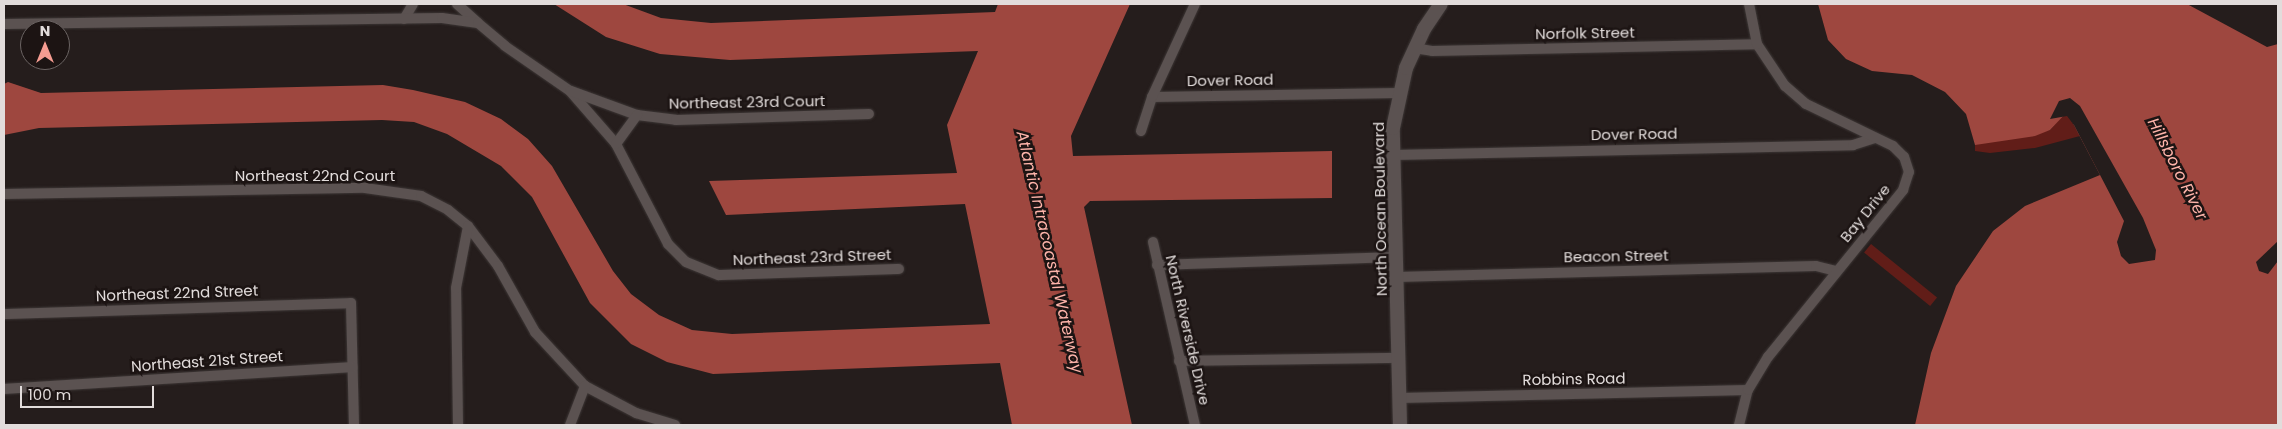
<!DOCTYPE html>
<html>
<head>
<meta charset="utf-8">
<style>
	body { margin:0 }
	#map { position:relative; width:2282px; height:429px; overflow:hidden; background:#251d1c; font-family:Poppins,sans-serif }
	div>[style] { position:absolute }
	.green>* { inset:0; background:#611d18; transform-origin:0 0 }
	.water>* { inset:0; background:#9e473f }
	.pier>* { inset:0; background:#251d1c }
	.roads { filter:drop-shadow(0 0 1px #3d3736) drop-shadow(0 0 1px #3d3736) }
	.street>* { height:10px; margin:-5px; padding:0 5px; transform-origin:5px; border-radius:5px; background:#5b5251 }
	.secondary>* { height:14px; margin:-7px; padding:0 7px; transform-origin:7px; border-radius:7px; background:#5b5251 }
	span { translate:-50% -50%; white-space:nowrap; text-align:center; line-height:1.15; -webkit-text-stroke:5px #1c1413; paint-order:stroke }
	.street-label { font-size:15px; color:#e2dcdb }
	.water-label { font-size:16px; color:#feb4aa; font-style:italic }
	.frame { position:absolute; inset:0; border:5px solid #e2dcdb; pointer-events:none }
	.north { position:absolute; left:20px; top:20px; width:50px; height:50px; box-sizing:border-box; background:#1c1413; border:1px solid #6b6463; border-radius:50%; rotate:0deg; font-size:14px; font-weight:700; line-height:20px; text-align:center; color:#e2dcdb }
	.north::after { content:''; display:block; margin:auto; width:18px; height:22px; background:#f59c91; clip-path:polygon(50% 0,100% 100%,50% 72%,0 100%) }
	.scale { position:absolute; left:20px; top:386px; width:134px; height:22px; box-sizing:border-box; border:2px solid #e2dcdb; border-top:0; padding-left:6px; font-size:15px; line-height:18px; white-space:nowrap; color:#e2dcdb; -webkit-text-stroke:4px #1c1413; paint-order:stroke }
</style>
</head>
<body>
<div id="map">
	<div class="green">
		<i style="clip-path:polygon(2066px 112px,2080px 136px,2035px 148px,1990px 153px,1975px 151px,1975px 144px,2050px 130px)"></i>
		<i style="left:1871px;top:244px;width:85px;height:11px;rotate:39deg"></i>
	</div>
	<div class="water">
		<i style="clip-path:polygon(554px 4px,623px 4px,661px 18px,711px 23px,995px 12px,998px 4px,1130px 4px,1071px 136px,1073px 156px,1332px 151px,1332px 198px,1090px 201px,1084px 207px,1132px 425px,1012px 425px,1000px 363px,713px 374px,667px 362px,631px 344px,590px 303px,532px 197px,501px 166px,447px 134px,414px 122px,382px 120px,39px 128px,4px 135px,4px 84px,8px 82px,41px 93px,383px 85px,413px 90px,465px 102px,501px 119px,528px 139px,552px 166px,613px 271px,631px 294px,659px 315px,692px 330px,732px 334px,990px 324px,965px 204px,726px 215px,709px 181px,957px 173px,947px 125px,978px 51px,730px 60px,660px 54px,606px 37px)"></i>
		<i style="clip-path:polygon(1818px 4px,2187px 4px,2267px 47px,2278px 44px,2278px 425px,1915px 425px,1931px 353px,1956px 286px,1993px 231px,2025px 206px,2100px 175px,2067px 112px,2050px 130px,2035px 136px,1975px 145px,1966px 114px,1945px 92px,1912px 75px,1872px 71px,1846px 59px,1828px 40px)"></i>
	</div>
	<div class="pier">
		<i style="clip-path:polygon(2070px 98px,2080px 106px,2143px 218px,2156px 250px,2155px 260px,2129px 264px,2121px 256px,2117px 242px,2124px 221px,2074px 125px,2067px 116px,2050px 119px,2059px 101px)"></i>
		<i style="clip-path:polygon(2278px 241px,2278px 261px,2268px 274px,2259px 271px,2256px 262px)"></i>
	</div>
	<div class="roads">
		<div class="street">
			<i style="left:457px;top:4px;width:28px;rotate:42deg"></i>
			<i style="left:404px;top:19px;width:17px;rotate:-59deg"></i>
			<i style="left:4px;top:24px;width:438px;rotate:-0.8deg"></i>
			<i style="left:442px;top:18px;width:36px;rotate:8deg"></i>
			<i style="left:478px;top:23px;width:35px;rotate:40deg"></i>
			<i style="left:505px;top:46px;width:79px;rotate:34.7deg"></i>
			<i style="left:570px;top:91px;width:70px;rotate:49deg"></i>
			<i style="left:616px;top:144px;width:113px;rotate:62.5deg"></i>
			<i style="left:668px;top:244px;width:25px;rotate:45deg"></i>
			<i style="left:686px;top:262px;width:35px;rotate:22deg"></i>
			<i style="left:719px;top:275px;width:180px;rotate:-1.9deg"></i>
			<i style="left:1414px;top:48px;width:18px;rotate:9deg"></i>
			<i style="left:1432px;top:51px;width:325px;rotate:-1.2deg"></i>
			<i style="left:571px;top:91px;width:70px;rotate:20deg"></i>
			<i style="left:637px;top:115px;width:39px;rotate:7deg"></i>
			<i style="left:676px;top:120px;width:193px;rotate:-1.8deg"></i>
			<i style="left:1152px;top:97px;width:247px;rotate:-0.9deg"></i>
			<i style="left:1141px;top:131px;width:36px;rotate:-72deg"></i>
			<i style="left:1152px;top:97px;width:102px;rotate:-65.2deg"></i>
			<i style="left:616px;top:144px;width:36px;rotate:-54deg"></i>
			<i style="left:1393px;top:155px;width:460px;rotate:-1.2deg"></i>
			<i style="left:1853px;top:145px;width:23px;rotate:-18deg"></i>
			<i style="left:4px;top:194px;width:361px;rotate:-1deg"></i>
			<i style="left:365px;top:188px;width:57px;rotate:8.1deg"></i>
			<i style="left:421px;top:196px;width:30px;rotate:27deg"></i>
			<i style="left:448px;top:210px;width:26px;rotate:39deg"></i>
			<i style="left:468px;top:226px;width:50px;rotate:53.1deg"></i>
			<i style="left:498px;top:266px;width:76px;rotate:60.7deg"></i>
			<i style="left:535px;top:332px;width:74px;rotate:47.2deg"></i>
			<i style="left:585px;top:386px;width:58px;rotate:27.9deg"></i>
			<i style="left:636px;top:413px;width:41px;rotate:17.1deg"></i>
			<i style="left:1153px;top:242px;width:188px;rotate:77.1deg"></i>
			<i style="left:1157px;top:265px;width:239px;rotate:-1.9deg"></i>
			<i style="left:1396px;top:277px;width:420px;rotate:-1.5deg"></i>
			<i style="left:1816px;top:266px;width:21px;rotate:14deg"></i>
			<i style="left:4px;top:314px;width:347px;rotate:-1.8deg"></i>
			<i style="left:351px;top:303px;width:122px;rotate:88.6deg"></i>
			<i style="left:1179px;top:361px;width:220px;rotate:-0.8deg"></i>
			<i style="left:4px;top:389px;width:349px;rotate:-3.6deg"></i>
			<i style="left:1399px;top:398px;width:349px;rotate:-1.3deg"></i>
			<i style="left:458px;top:425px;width:137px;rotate:-90.8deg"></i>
			<i style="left:456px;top:288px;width:63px;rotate:-79deg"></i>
			<i style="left:570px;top:425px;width:42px;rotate:-69deg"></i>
			<i style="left:1739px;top:425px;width:36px;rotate:-76deg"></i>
			<i style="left:1748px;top:390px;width:39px;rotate:-59deg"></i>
			<i style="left:1768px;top:357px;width:215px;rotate:-51deg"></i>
			<i style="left:1903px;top:190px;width:19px;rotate:-72deg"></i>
			<i style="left:1909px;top:172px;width:16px;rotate:-108deg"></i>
			<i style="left:1904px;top:157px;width:16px;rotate:-135deg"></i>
			<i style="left:1893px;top:146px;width:97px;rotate:-154.2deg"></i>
			<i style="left:1806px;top:104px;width:28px;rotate:-139deg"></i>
			<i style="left:1785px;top:86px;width:50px;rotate:-123.7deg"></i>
			<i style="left:1757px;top:44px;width:41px;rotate:-101.3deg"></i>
		</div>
		<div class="secondary">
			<i style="left:1400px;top:425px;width:297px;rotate:-91.4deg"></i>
			<i style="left:1393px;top:128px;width:61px;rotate:-77.8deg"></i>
			<i style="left:1406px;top:68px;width:43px;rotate:-65.2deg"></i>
			<i style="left:1424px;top:29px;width:30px;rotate:-56deg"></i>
		</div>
	</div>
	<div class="street-label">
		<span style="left:1585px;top:33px;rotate:-1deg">Norfolk Street</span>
		<span style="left:1230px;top:80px;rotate:-1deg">Dover Road</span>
		<span style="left:747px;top:102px;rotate:-1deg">Northeast 23rd Court</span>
		<span style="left:1634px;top:134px;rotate:-1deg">Dover Road</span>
		<span style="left:315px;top:176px">Northeast 22nd Court</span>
		<span style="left:1380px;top:209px;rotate:-91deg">North Ocean Boulevard</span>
		<span style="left:1865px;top:213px;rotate:-51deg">Bay Drive</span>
		<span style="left:1616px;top:256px;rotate:-1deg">Beacon Street</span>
		<span style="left:812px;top:257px;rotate:-2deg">Northeast 23rd Street</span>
		<span style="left:177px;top:293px;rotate:-2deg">Northeast 22nd Street</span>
		<span style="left:1188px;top:330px;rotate:77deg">North Riverside Drive</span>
		<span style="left:207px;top:361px;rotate:-4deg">Northeast 21st Street</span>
		<span style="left:1574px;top:379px;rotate:-1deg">Robbins Road</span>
	</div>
	<div class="water-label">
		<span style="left:2177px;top:169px;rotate:63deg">Hillsboro River</span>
		<span style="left:1049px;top:252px;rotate:77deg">Atlantic Intracoastal Waterway</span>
	</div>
	<div class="frame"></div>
	<div class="north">N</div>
	<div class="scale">100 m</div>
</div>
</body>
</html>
